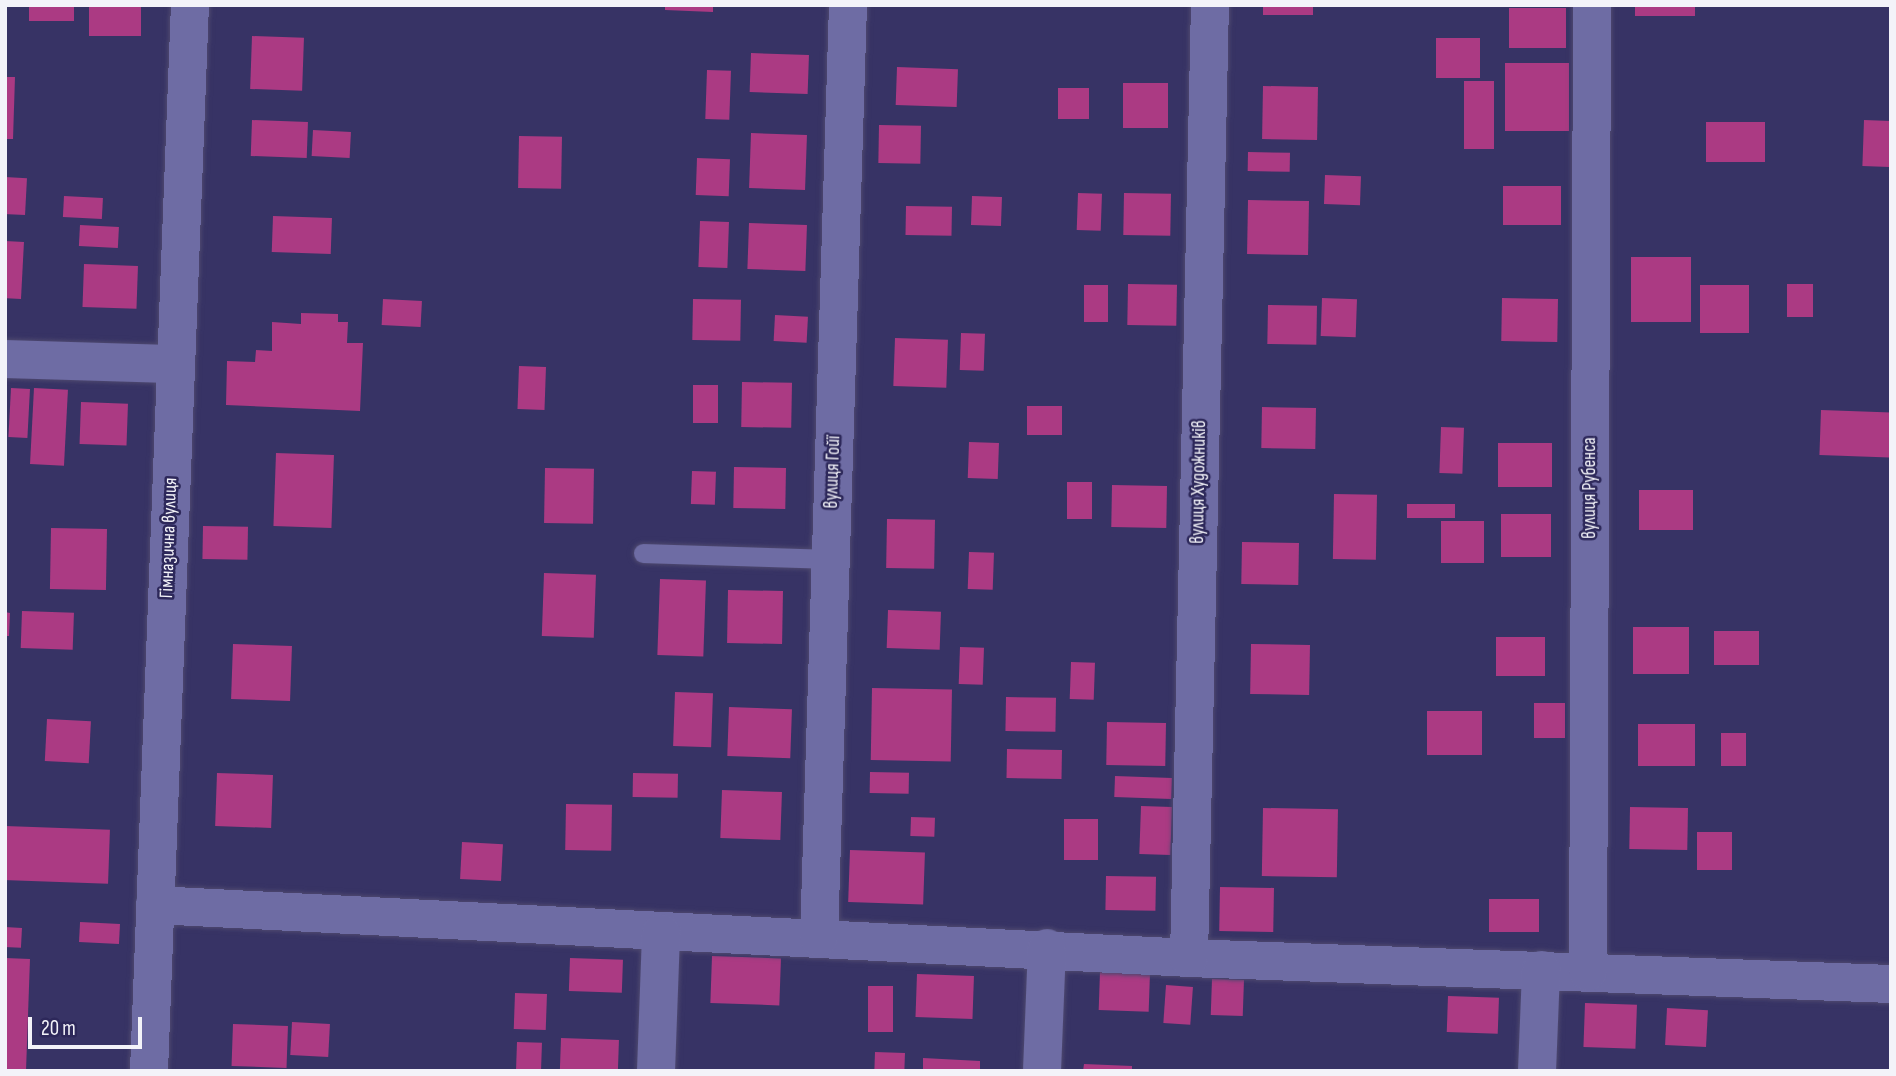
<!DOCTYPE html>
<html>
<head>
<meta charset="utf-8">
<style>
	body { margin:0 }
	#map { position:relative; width:1896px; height:1076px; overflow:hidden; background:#373365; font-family:"Sofia Sans Condensed",sans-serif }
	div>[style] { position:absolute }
	.building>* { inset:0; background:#ab3a83; transform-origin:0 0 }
	.roads { filter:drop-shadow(0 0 2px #4e496f) drop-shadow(0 0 2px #4e496f) }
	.lane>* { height:19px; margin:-9.5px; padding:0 9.5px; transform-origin:9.5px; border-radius:9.5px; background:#6e6ca4 }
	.street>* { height:38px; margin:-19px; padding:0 19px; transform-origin:19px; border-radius:19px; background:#6e6ca4 }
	span { translate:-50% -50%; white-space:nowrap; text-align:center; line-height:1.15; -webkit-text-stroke:5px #2d285a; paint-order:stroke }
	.street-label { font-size:19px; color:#f3f3f9 }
	.frame { position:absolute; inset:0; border:7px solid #f3f3f9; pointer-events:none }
	.scale { position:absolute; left:28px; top:1017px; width:114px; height:32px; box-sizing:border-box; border:4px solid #f3f3f9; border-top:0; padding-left:9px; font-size:21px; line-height:24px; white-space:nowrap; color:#f3f3f9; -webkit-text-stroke:5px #2d285a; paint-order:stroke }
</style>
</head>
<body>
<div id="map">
	<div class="building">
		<i style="left:29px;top:5px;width:45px;height:16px"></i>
		<i style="left:89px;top:5px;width:52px;height:31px"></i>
		<i style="clip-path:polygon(665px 5px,713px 5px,713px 12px,665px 10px)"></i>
		<i style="left:1263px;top:5px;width:50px;height:10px"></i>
		<i style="left:1635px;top:5px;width:60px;height:11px"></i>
		<i style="left:1509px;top:8px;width:57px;height:40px"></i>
		<i style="left:252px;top:36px;width:52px;height:53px;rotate:2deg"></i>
		<i style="left:1436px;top:38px;width:44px;height:40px"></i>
		<i style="left:751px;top:53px;width:58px;height:39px;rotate:2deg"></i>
		<i style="left:1505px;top:63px;width:64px;height:68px"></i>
		<i style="left:897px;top:67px;width:61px;height:38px;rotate:2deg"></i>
		<i style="left:707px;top:70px;width:24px;height:49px;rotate:2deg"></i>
		<i style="clip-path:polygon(5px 77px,15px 77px,13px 139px,5px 139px)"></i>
		<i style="left:1464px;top:81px;width:30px;height:68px"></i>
		<i style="left:1123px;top:83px;width:45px;height:45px"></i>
		<i style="left:1263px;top:86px;width:55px;height:53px;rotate:1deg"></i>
		<i style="left:1058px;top:88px;width:31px;height:31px"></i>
		<i style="left:252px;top:120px;width:56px;height:36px;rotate:2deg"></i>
		<i style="left:1864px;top:120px;width:27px;height:46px;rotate:2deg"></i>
		<i style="left:1706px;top:122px;width:59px;height:40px"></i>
		<i style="left:879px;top:125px;width:42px;height:38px;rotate:1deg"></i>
		<i style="left:313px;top:130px;width:38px;height:26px;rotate:3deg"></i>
		<i style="left:751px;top:133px;width:56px;height:55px;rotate:2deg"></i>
		<i style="left:519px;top:136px;width:43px;height:52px;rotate:1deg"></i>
		<i style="left:1248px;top:152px;width:42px;height:19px;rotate:1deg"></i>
		<i style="left:697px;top:158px;width:33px;height:37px;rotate:2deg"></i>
		<i style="left:1325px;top:175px;width:36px;height:29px;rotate:2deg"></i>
		<i style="left:5px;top:177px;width:22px;height:37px;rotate:3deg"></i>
		<i style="left:1503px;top:186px;width:58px;height:39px"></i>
		<i style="left:1078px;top:193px;width:24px;height:37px;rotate:2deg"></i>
		<i style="left:1124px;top:193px;width:47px;height:42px;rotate:1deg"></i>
		<i style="left:64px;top:196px;width:39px;height:21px;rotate:3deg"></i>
		<i style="left:972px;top:196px;width:30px;height:29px;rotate:2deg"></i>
		<i style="left:1248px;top:200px;width:61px;height:54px;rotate:1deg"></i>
		<i style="left:906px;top:206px;width:46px;height:29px;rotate:1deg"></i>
		<i style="left:273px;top:216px;width:59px;height:36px;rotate:2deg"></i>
		<i style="left:700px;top:221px;width:29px;height:46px;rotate:2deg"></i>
		<i style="left:749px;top:223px;width:58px;height:46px;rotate:2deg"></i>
		<i style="left:80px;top:225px;width:39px;height:21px;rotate:3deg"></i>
		<i style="left:5px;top:241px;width:19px;height:57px;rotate:3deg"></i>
		<i style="left:1631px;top:257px;width:60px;height:65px"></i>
		<i style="left:84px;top:264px;width:54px;height:43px;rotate:2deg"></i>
		<i style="left:1128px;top:284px;width:49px;height:41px;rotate:1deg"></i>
		<i style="left:1787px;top:284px;width:26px;height:33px"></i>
		<i style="left:1084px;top:285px;width:24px;height:37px"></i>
		<i style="left:1700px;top:285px;width:49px;height:48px"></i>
		<i style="left:1322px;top:298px;width:35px;height:38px;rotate:2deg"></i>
		<i style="left:1502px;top:298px;width:56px;height:43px;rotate:1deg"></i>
		<i style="left:383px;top:299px;width:39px;height:26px;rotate:3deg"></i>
		<i style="left:693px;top:299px;width:48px;height:41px;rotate:1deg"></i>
		<i style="left:1268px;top:305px;width:49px;height:39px;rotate:1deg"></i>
		<i style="clip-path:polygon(301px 313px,338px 314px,338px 322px,348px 322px,347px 343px,363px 343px,360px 411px,226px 405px,227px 361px,255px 362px,256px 350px,272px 351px,272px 322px,301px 324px)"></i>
		<i style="left:775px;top:315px;width:33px;height:26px;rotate:3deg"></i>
		<i style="left:961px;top:333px;width:24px;height:37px;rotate:2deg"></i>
		<i style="left:895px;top:338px;width:53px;height:48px;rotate:2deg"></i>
		<i style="left:519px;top:366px;width:27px;height:43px;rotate:2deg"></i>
		<i style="left:742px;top:382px;width:50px;height:45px;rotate:1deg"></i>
		<i style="left:693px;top:385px;width:25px;height:38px"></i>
		<i style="left:11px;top:388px;width:19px;height:49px;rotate:3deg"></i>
		<i style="left:34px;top:388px;width:34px;height:76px;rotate:3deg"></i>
		<i style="left:81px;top:402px;width:47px;height:42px;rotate:2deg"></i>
		<i style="left:1027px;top:406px;width:35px;height:29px"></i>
		<i style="left:1262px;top:407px;width:54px;height:41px;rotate:1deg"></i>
		<i style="left:1821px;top:410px;width:70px;height:45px;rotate:2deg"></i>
		<i style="left:1441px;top:427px;width:23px;height:46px;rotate:2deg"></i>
		<i style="left:969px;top:442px;width:30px;height:36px;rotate:2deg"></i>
		<i style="left:1498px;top:443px;width:54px;height:44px"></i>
		<i style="left:276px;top:453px;width:58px;height:73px;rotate:2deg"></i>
		<i style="left:734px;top:467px;width:52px;height:41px;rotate:1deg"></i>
		<i style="left:545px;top:468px;width:49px;height:55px;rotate:1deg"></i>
		<i style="left:692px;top:471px;width:24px;height:33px;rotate:2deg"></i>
		<i style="left:1067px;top:482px;width:25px;height:37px"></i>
		<i style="left:1112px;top:485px;width:55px;height:42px;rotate:1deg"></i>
		<i style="left:1639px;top:490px;width:54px;height:40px"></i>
		<i style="left:1334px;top:494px;width:43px;height:65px;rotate:1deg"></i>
		<i style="left:1407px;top:504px;width:48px;height:14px"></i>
		<i style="left:1501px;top:514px;width:50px;height:43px"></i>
		<i style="left:887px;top:519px;width:48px;height:49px;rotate:1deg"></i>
		<i style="left:1441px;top:521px;width:43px;height:42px"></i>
		<i style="left:203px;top:526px;width:45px;height:33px;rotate:1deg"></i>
		<i style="left:51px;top:528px;width:56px;height:61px;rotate:1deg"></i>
		<i style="left:1242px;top:542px;width:57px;height:42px;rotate:1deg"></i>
		<i style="left:969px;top:552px;width:25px;height:37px;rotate:2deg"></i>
		<i style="left:544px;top:573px;width:52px;height:63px;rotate:2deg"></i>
		<i style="left:660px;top:579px;width:46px;height:76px;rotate:2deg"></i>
		<i style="left:728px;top:590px;width:55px;height:53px;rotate:1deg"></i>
		<i style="left:888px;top:610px;width:53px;height:38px;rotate:2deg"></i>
		<i style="left:22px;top:611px;width:52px;height:37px;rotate:2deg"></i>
		<i style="clip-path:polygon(5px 612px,10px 613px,9px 636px,5px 636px)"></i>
		<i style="left:1633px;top:627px;width:56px;height:47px"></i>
		<i style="left:1714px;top:631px;width:45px;height:34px"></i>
		<i style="left:1496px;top:637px;width:49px;height:39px"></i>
		<i style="left:233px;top:644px;width:59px;height:55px;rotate:2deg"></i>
		<i style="left:1251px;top:644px;width:59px;height:50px;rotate:1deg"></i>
		<i style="left:960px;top:647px;width:24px;height:37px;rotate:2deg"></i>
		<i style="left:1071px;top:662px;width:24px;height:37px;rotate:2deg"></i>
		<i style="left:872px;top:688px;width:80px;height:72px;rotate:1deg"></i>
		<i style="left:675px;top:692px;width:38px;height:54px;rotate:2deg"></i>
		<i style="left:1006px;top:697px;width:50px;height:34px;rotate:1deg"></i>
		<i style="left:1534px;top:703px;width:31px;height:35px"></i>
		<i style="left:729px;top:707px;width:63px;height:49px;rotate:2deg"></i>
		<i style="left:1427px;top:711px;width:55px;height:44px"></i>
		<i style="left:47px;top:719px;width:44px;height:42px;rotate:3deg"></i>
		<i style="left:1107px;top:722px;width:59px;height:43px;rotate:1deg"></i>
		<i style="left:1638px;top:724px;width:57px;height:42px"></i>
		<i style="left:1721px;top:733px;width:25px;height:33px"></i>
		<i style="left:1007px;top:749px;width:55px;height:29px;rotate:1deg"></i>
		<i style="left:870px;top:772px;width:39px;height:21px;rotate:1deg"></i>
		<i style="left:217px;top:773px;width:56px;height:53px;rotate:2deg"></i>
		<i style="left:633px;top:773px;width:45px;height:24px;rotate:1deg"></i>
		<i style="left:1115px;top:776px;width:57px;height:21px;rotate:2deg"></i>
		<i style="left:722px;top:790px;width:60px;height:48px;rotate:2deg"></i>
		<i style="left:566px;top:804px;width:46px;height:46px;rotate:1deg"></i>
		<i style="left:1141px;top:806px;width:31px;height:48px;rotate:2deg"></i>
		<i style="left:1630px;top:807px;width:58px;height:42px;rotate:1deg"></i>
		<i style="left:1263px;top:808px;width:75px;height:68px;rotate:1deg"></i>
		<i style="left:911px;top:817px;width:24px;height:19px;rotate:2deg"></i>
		<i style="left:1064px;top:819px;width:34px;height:41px"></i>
		<i style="left:5px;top:826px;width:105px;height:54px;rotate:2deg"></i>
		<i style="left:1697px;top:832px;width:35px;height:38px"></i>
		<i style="left:462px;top:842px;width:41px;height:37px;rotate:3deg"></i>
		<i style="left:850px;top:850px;width:75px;height:52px;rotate:2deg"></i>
		<i style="left:1106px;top:876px;width:50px;height:34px;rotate:1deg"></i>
		<i style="left:1220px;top:887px;width:54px;height:44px;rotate:1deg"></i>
		<i style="left:1489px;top:899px;width:50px;height:33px"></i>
		<i style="left:120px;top:924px;width:20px;height:40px;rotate:93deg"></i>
		<i style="left:5px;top:927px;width:17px;height:20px;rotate:3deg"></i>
		<i style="left:712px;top:956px;width:69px;height:47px;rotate:2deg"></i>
		<i style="clip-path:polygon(5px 958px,30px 959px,26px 1071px,5px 1071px)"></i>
		<i style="left:570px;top:958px;width:53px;height:33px;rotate:2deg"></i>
		<i style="left:1100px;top:972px;width:50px;height:38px;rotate:2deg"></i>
		<i style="left:917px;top:974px;width:57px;height:43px;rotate:2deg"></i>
		<i style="left:1212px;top:979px;width:32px;height:36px;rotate:2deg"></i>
		<i style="left:1166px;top:985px;width:27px;height:38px;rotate:4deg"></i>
		<i style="left:868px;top:986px;width:25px;height:46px"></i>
		<i style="left:515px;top:993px;width:32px;height:36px;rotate:2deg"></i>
		<i style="left:1448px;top:996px;width:51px;height:36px;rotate:2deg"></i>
		<i style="left:1585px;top:1003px;width:52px;height:44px;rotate:2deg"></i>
		<i style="left:1667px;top:1008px;width:41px;height:37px;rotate:3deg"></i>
		<i style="left:292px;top:1022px;width:38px;height:33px;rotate:3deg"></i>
		<i style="left:233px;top:1024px;width:55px;height:42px;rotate:2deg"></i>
		<i style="left:561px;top:1038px;width:58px;height:33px;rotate:2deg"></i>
		<i style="left:517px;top:1042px;width:25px;height:29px;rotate:2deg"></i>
		<i style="left:875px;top:1052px;width:30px;height:19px;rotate:2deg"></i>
		<i style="clip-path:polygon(923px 1058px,980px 1061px,980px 1071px,923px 1071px)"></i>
		<i style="clip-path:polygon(1084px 1064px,1132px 1066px,1132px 1071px,1083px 1071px)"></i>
	</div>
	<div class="roads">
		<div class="lane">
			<i style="left:643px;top:553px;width:187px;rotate:1.8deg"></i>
		</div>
		<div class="street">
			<i style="left:5px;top:359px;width:171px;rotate:1.7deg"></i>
			<i style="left:155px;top:905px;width:1035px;rotate:2.93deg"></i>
			<i style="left:1189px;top:958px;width:702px;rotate:2.12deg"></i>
			<i style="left:819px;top:938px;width:933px;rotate:-88.22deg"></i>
			<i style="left:1189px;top:958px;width:953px;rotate:-88.74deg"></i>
			<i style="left:1588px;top:972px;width:967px;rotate:-89.76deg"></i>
			<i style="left:149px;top:1071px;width:1067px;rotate:-87.8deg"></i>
			<i style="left:656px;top:1071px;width:138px;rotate:-87.9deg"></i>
			<i style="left:1042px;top:1071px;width:123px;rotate:-87.7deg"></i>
			<i style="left:1537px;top:1071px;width:101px;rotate:-87.7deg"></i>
		</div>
	</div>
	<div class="street-label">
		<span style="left:833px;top:472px;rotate:-88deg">вулиця Гойї</span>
		<span style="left:1199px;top:482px;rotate:-89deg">вулиця Художників</span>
		<span style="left:1590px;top:488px;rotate:-90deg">вулиця Рубенса</span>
		<span style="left:169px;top:538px;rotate:-88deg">Гімназична вулиця</span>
	</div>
	<div class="frame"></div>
	<div class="scale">20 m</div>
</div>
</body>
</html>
